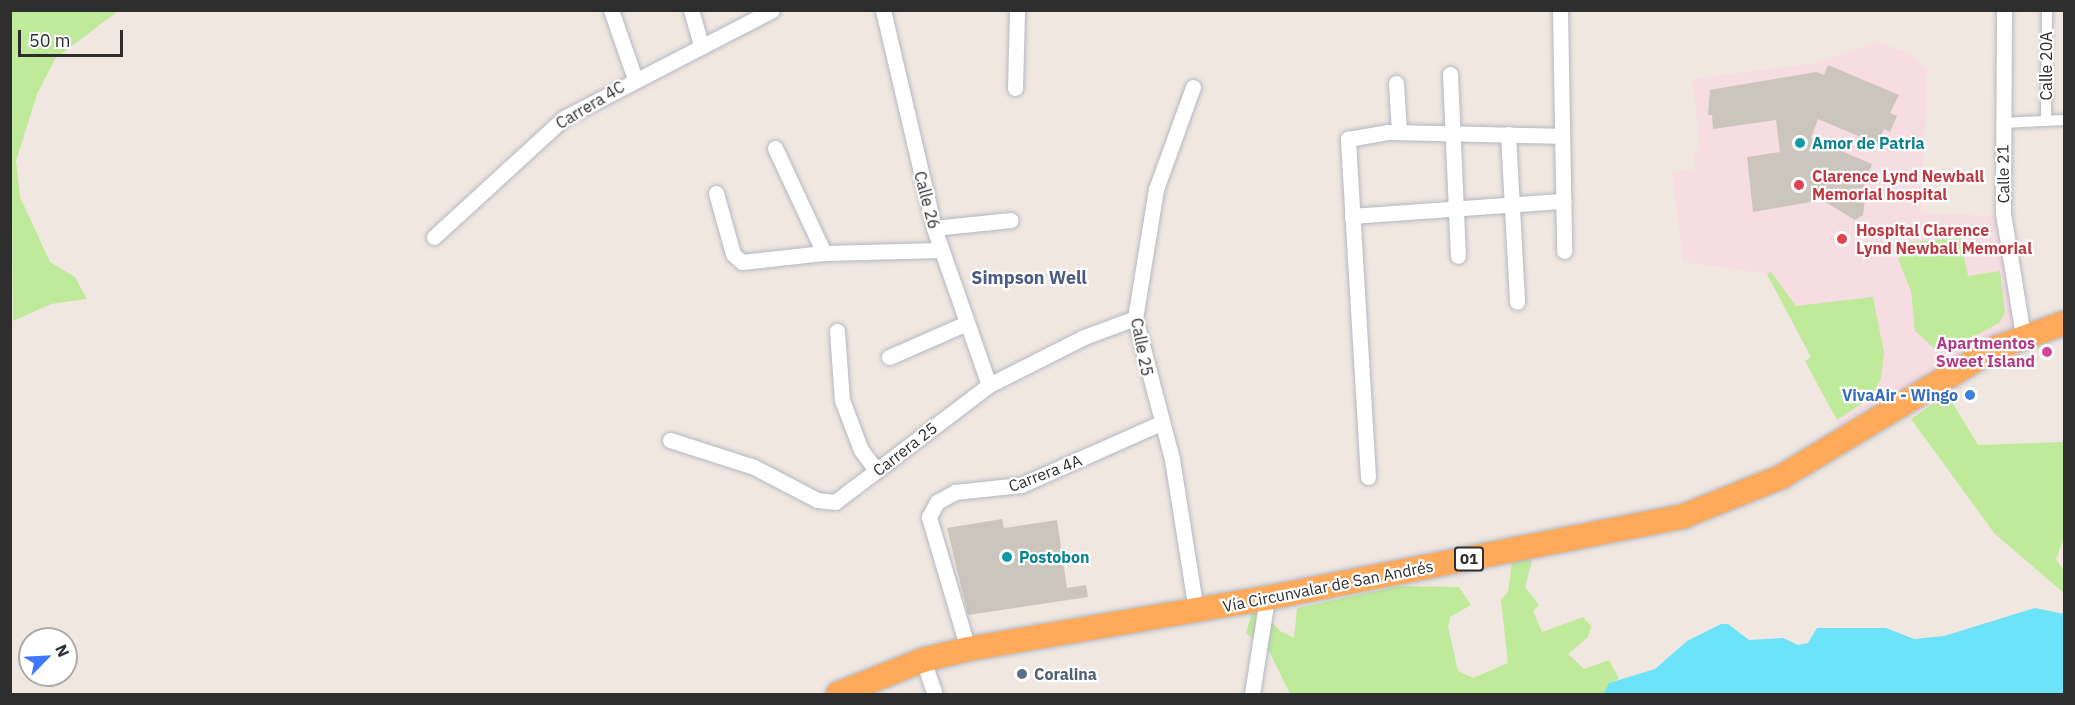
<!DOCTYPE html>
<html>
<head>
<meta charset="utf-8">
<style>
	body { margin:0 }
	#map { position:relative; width:2075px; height:705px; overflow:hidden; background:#f0e7e0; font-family:"IBM Plex Sans",sans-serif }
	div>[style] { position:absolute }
	.medical>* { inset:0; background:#f6dde1 }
	.green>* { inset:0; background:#beea99 }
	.water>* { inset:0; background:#6ce3f8 }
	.building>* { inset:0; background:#cbc5be }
	.roads { filter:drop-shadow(0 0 2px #b4b8c2) drop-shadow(0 0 2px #b4b8c2) }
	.pedestrian>* { height:10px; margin:-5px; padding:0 5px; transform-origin:5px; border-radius:5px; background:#fff }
	.minor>* { height:15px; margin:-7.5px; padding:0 7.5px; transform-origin:7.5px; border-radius:7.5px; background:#fff }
	.trunk>* { height:24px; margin:-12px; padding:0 12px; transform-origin:12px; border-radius:12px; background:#feaa5a }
	.dots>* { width:16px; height:16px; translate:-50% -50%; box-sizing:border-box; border:3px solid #fff; border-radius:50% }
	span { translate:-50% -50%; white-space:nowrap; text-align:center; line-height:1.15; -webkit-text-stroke:4.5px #fff; paint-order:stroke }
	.shield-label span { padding:2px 4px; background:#fff; border:2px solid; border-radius:4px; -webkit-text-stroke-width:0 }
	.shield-label { font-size:15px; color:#2e2e2e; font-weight:700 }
	.street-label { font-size:16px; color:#2e2e2e }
	.culture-label { font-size:16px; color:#0d838f; font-weight:700 }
	.left { translate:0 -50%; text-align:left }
	.health-label { font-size:16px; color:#be3a42; font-weight:700 }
	.hotel-label { font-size:16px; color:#b23c85; font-weight:700 }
	.right { translate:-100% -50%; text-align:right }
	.shop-label { font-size:16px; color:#366cbe; font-weight:700 }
	.service-label { font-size:16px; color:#4e5e75; font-weight:700 }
	.neighbourhood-label { font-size:18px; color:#495a83; font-weight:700 }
	.frame { position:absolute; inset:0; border:12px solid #2e2e2e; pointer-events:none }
	.north { position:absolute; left:18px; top:627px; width:60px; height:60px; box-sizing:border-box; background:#fff; border:2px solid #ababab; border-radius:50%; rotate:66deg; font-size:16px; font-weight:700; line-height:24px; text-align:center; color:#2e2e2e }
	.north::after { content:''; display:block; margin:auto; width:21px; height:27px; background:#3e78ff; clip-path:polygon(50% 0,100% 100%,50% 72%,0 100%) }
	.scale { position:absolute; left:18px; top:30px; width:105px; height:27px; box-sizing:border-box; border:3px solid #2e2e2e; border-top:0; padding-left:8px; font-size:18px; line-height:21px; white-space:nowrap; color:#2e2e2e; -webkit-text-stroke:4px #fff; paint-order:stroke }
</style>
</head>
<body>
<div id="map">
	<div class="medical">
		<i style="clip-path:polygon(1878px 42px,1911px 54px,1927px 70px,1921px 213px,2000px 216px,2017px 330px,1842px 428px,1805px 361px,1811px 357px,1767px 274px,1683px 262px,1672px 172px,1695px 169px,1693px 151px,1700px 150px,1692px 79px,1815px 63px)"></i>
	</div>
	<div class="green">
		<i style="clip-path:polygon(10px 11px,118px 11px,55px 59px,37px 94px,16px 161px,20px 197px,50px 262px,75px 277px,87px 299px,51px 304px,13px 321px)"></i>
		<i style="clip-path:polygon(1960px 238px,1968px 276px,2000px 271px,2005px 313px,1999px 323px,1958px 345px,1934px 348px,1915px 331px,1911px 291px,1898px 259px,1911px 242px)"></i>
		<i style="clip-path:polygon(1771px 272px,1796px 306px,1873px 297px,1884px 353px,1881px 379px,1869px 399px,1837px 420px,1805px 361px,1811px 357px,1767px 274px)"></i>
		<i style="clip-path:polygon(1947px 394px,1978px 445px,2064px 442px,2064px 538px,2056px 559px,2064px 571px,2064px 593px,1995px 534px,1911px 419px)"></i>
		<i style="clip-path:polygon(1513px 555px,1526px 555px,1532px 561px,1525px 587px,1539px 605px,1533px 611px,1542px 632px,1583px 617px,1591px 626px,1588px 637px,1568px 654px,1584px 669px,1609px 660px,1619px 679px,1609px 683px,1605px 694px,1290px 694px,1269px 651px,1246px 633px,1252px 612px,1262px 612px,1280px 631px,1294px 638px,1297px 608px,1399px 586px,1459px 587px,1471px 605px,1450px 617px,1448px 627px,1458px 671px,1473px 678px,1508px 663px,1501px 600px,1508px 592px)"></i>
	</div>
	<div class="water">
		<i style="clip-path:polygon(2035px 608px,2064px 614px,2064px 694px,1604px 693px,1609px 683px,1655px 669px,1687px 641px,1721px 624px,1728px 624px,1749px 640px,1783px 638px,1798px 645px,1808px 643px,1817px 628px,1886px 628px,1914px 639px,1944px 636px)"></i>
	</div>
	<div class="building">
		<i style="clip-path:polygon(1828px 65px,1899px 95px,1890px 113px,1897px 116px,1890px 132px,1884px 129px,1877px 144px,1818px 119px,1811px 138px,1872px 164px,1860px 197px,1865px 199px,1863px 215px,1855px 220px,1822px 200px,1753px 212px,1747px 157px,1780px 152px,1776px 120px,1713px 129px,1712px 115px,1708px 115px,1710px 90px,1816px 72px,1824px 75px)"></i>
		<i style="clip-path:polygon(1002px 519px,1004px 528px,1057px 520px,1067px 588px,1086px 585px,1088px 597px,968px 615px,947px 528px)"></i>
	</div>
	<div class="roads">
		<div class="pedestrian">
			<i style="left:2046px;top:121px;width:111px;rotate:-89.5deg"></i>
			<i style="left:2003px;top:123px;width:61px;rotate:-2.8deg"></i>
		</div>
		<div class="minor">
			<i style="left:611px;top:10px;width:73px;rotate:70.8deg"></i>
			<i style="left:691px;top:10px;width:35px;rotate:74deg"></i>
			<i style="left:883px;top:10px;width:224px;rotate:76.8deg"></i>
			<i style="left:934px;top:228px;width:166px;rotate:70.7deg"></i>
			<i style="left:1560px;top:10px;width:241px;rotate:89deg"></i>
			<i style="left:2004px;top:10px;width:203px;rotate:90.3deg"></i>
			<i style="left:2003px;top:213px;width:124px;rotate:80.7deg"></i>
			<i style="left:1450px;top:74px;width:182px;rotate:87.5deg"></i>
			<i style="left:1396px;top:83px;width:49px;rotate:86.5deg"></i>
			<i style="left:1193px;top:87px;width:109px;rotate:109.9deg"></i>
			<i style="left:1156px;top:189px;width:131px;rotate:99.2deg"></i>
			<i style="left:1135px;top:318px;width:146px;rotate:75.3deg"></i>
			<i style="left:1172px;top:459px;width:154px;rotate:81deg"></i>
			<i style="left:1015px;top:88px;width:78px;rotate:-88.5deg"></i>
			<i style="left:1508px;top:134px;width:168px;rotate:86.9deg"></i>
			<i style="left:775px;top:148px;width:116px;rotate:65deg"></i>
			<i style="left:716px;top:193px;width:63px;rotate:74.4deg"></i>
			<i style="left:733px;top:254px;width:12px;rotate:42deg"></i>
			<i style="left:742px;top:262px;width:82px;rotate:-6.3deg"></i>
			<i style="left:824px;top:253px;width:117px;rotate:-1.5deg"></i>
			<i style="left:1352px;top:216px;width:212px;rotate:-4.1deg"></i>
			<i style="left:934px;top:228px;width:77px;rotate:-5.9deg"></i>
			<i style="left:434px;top:237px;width:176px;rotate:-42.5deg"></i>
			<i style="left:564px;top:118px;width:234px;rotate:-27.4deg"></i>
			<i style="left:837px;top:331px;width:69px;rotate:85.9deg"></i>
			<i style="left:842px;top:400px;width:53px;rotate:69.2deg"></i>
			<i style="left:861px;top:450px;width:25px;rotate:53deg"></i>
			<i style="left:889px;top:357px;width:82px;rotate:-23.7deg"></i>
			<i style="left:670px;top:440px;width:88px;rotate:17.8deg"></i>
			<i style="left:754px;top:467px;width:71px;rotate:27.6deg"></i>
			<i style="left:817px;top:500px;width:18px;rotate:6deg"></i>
			<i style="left:835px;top:502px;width:193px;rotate:-37.2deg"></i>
			<i style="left:989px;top:385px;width:106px;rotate:-26.8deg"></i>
			<i style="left:1084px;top:337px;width:54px;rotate:-20.4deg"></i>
			<i style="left:1368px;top:477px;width:339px;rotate:-93.4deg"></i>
			<i style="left:1348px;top:139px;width:41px;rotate:-9.9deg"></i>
			<i style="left:1388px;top:132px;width:172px;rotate:1.3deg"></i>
			<i style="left:968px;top:649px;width:138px;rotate:-106.5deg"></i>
			<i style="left:929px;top:517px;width:17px;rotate:-62deg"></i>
			<i style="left:937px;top:502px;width:21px;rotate:-29deg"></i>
			<i style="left:955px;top:492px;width:66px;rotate:-6.1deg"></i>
			<i style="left:1021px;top:485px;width:153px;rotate:-23.9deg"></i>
			<i style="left:923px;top:660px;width:36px;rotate:71deg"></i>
			<i style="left:1252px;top:694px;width:97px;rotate:-81.1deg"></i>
		</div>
		<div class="trunk">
			<i style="left:838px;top:694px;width:92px;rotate:-21.8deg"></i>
			<i style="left:923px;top:660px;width:46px;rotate:-13.7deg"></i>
			<i style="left:968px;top:649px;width:303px;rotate:-9.7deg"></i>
			<i style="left:1267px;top:598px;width:425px;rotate:-11.1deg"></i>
			<i style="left:1684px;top:516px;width:105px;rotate:-21.9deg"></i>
			<i style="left:1781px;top:477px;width:251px;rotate:-31deg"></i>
			<i style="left:1996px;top:348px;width:72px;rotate:-20.2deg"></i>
		</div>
	</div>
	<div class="dots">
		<i style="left:1800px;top:143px;background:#0f9aa8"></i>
		<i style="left:1799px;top:185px;background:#e0444e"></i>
		<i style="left:1842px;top:239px;background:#e0444e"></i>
		<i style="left:2047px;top:352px;background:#d1479c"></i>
		<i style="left:1970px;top:395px;background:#3f7fe0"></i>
		<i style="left:1007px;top:557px;background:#0f9aa8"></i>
		<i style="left:1022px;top:674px;background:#5c6f8a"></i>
	</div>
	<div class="shield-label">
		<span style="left:1469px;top:559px">01</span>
	</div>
	<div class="street-label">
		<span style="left:2046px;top:66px;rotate:-90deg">Calle 20A</span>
		<span style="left:590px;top:105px;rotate:-31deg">Carrera 4C</span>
		<span style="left:2003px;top:174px;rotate:-91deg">Calle 21</span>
		<span style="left:927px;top:200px;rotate:75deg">Calle 26</span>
		<span style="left:1142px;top:347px;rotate:79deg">Calle 25</span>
		<span style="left:905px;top:449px;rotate:-38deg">Carrera 25</span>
		<span style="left:1045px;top:473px;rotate:-21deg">Carrera 4A</span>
		<span style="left:1328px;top:586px;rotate:-11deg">Vía Circunvalar de San Andrés</span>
	</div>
	<div class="culture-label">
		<span class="left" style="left:1812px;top:143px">Amor de Patria</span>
		<span class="left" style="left:1019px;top:557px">Postobon</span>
	</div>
	<div class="health-label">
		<span class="left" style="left:1812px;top:185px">Clarence Lynd Newball<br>Memorial hospital</span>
		<span class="left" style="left:1856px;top:239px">Hospital Clarence<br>Lynd Newball Memorial</span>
	</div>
	<div class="hotel-label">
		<span class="right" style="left:2035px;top:352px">Apartmentos<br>Sweet Island</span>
	</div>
	<div class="shop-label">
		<span class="right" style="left:1958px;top:395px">VivaAir - Wingo</span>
	</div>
	<div class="service-label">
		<span class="left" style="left:1034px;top:674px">Coralina</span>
	</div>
	<div class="neighbourhood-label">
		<span style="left:1029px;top:278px">Simpson Well</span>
	</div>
	<div class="frame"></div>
	<div class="north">N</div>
	<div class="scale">50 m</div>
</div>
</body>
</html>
